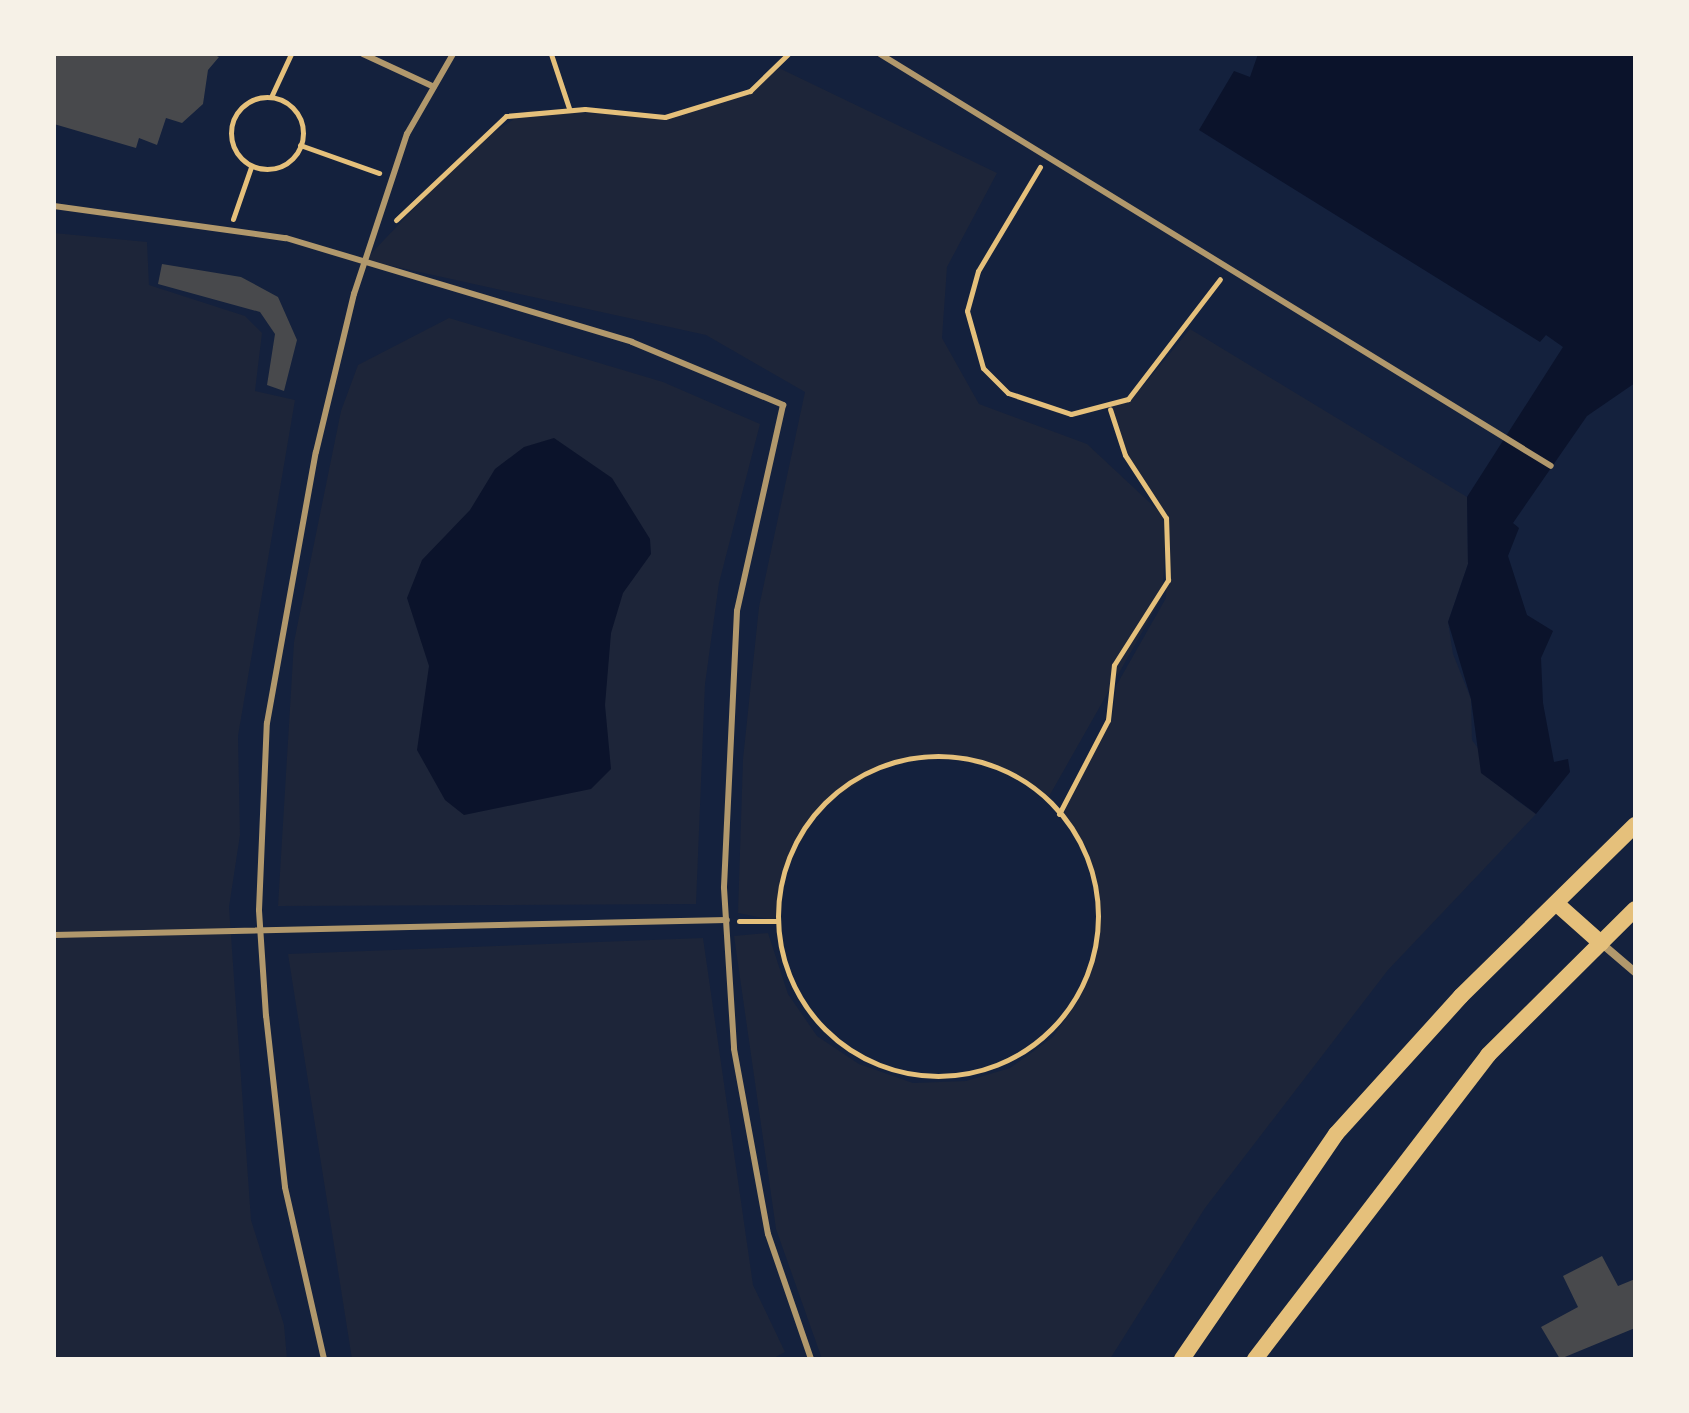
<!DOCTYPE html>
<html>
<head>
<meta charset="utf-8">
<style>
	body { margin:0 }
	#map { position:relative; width:1689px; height:1413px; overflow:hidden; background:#14213d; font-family:"Titillium Web",sans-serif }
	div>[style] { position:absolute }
	.green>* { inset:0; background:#1d2539 }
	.water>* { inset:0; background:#0b132b }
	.building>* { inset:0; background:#48494c }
	.path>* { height:5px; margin:-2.5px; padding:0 2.5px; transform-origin:2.5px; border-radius:2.5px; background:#e5c07b }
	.path>.ring { margin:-2.5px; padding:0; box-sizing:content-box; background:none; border:5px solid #e5c07b; border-radius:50% }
	.service>* { height:6px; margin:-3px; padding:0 3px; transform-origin:3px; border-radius:3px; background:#b1986c }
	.minor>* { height:8px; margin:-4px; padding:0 4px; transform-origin:4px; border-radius:4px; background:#b1986c }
	.secondary>* { height:16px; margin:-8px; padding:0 8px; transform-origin:8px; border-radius:8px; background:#e5c07b }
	span { translate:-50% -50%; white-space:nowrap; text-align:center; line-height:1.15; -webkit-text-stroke:6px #f6f1e7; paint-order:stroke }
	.frame { position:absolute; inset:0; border:56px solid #f6f1e7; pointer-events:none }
</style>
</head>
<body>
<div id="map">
	<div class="green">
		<i style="clip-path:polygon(779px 68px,997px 173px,947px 267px,942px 338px,979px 404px,1087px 444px,1162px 514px,1125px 455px,1110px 409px,1143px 386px,1190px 329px,1467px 497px,1468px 564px,1448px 622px,1453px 654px,1471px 699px,1472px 740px,1515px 799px,1536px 814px,1388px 970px,1205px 1208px,1110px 1359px,822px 1359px,776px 1229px,734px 936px,768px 933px,788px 994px,817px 1036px,859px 1064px,913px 1083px,966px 1081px,1010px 1068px,1053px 1037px,1080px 998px,1101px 915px,1088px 849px,1063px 814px,1112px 718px,1116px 686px,1166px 598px,1167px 524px,1162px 597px,1047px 800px,1012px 774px,959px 757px,890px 763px,823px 805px,785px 868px,778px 921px,738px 913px,743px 759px,759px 607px,805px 392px,706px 335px,365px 260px,474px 145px,528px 110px,665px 117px,750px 91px)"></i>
		<i style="clip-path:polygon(54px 233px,147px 242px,149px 285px,245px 316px,262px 333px,255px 391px,295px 400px,238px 736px,240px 835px,229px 907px,251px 1220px,284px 1325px,287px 1359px,54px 1359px)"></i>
		<i style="clip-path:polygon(449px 318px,663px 382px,760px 424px,719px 583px,705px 684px,696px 904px,278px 906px,294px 642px,341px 411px,358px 365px)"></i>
		<i style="clip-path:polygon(703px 938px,753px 1285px,785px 1352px,772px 1359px,352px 1359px,288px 954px)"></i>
	</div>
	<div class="water">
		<i style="clip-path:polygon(1258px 54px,1635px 54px,1635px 383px,1587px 416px,1513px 523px,1519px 528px,1508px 556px,1527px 615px,1553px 631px,1541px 658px,1543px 703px,1554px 762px,1568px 759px,1570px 772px,1536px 814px,1481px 773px,1471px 699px,1448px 622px,1468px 564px,1467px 497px,1563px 347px,1546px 335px,1540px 342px,1199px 130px,1234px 71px,1250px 77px)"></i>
		<i style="clip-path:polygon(554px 438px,612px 478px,650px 539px,651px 554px,623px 593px,611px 633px,605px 705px,611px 769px,591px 789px,464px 815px,445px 800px,417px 750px,429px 666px,407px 598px,422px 560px,470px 510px,495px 469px,524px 447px)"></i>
	</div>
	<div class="building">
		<i style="clip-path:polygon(54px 54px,212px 54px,219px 57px,208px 70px,203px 104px,182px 123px,166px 118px,157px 145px,139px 138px,136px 148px,54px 124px)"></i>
		<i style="clip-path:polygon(162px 264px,241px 277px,278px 297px,297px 340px,284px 391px,267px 385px,275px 334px,260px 312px,158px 284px)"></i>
		<i style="clip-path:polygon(1602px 1256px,1618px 1286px,1635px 1279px,1635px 1328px,1560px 1359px,1541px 1327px,1578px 1307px,1563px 1276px)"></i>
	</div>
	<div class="path">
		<i style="left:551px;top:54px;width:57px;rotate:71.6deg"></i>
		<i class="ring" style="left:231px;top:97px;width:67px;height:67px"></i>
		<i style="left:271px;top:97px;width:47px;rotate:-65.1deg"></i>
		<i style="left:300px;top:145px;width:84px;rotate:19.5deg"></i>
		<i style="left:1040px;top:167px;width:121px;rotate:120.8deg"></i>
		<i style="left:978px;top:271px;width:41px;rotate:105.4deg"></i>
		<i style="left:967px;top:311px;width:59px;rotate:74.3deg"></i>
		<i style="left:983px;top:368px;width:35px;rotate:45deg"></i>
		<i style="left:1008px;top:393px;width:66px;rotate:18.4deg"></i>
		<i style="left:1071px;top:414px;width:59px;rotate:-14.7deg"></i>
		<i style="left:1128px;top:399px;width:151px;rotate:-52.5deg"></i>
		<i style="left:233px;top:219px;width:55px;rotate:-70.9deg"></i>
		<i style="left:396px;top:220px;width:151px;rotate:-43.4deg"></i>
		<i style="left:506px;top:116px;width:79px;rotate:-5.1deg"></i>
		<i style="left:585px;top:109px;width:80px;rotate:5.7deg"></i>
		<i style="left:665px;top:117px;width:89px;rotate:-17deg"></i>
		<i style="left:750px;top:91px;width:53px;rotate:-44.2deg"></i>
		<i class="ring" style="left:778px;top:756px;width:315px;height:315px"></i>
		<i style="left:1059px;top:814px;width:106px;rotate:-62.5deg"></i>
		<i style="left:1108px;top:720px;width:55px;rotate:-83.8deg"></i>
		<i style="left:1114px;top:665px;width:101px;rotate:-57.6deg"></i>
		<i style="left:1168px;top:580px;width:62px;rotate:-91.8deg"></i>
		<i style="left:1166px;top:518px;width:75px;rotate:-123.1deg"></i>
		<i style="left:1125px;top:455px;width:48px;rotate:-108.1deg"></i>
		<i style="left:739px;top:921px;width:39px"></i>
	</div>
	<div class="service">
		<i style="left:363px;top:54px;width:78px;rotate:24.9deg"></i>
		<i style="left:880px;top:54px;width:787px;rotate:31.55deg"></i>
		<i style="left:54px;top:206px;width:234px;rotate:7.9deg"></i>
		<i style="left:286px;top:238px;width:361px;rotate:16.7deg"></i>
		<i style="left:632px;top:342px;width:164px;rotate:22.6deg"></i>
		<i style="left:783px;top:405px;width:211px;rotate:102.6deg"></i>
		<i style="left:737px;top:611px;width:277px;rotate:92.7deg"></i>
		<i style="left:724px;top:888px;width:161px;rotate:86.4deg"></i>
		<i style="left:734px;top:1049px;width:188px;rotate:79.6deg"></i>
		<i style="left:768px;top:1234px;width:132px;rotate:71deg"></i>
		<i style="left:54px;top:935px;width:673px;rotate:-1.28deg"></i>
		<i style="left:324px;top:1359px;width:176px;rotate:-102.8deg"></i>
		<i style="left:285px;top:1187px;width:172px;rotate:-96.3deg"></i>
		<i style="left:266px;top:1016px;width:106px;rotate:-93.8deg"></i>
		<i style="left:259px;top:910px;width:187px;rotate:-87.6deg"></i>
		<i style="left:267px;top:723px;width:275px;rotate:-79.8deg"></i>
		<i style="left:316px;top:452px;width:163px;rotate:-76.5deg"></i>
		<i style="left:354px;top:294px;width:169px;rotate:-71.7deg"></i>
		<i style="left:407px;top:134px;width:92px;rotate:-60.1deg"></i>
	</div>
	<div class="minor">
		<i style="left:1601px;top:943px;width:45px;rotate:40.5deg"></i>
	</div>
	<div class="secondary">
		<i style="left:1557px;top:904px;width:59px;rotate:41.6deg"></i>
		<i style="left:1182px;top:1359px;width:273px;rotate:-55.6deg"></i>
		<i style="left:1336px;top:1134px;width:186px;rotate:-47.8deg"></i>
		<i style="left:1461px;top:996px;width:244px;rotate:-44.5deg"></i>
		<i style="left:1255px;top:1359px;width:383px;rotate:-52.5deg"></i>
		<i style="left:1488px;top:1055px;width:207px;rotate:-44.8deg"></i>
	</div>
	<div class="frame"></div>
</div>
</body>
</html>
